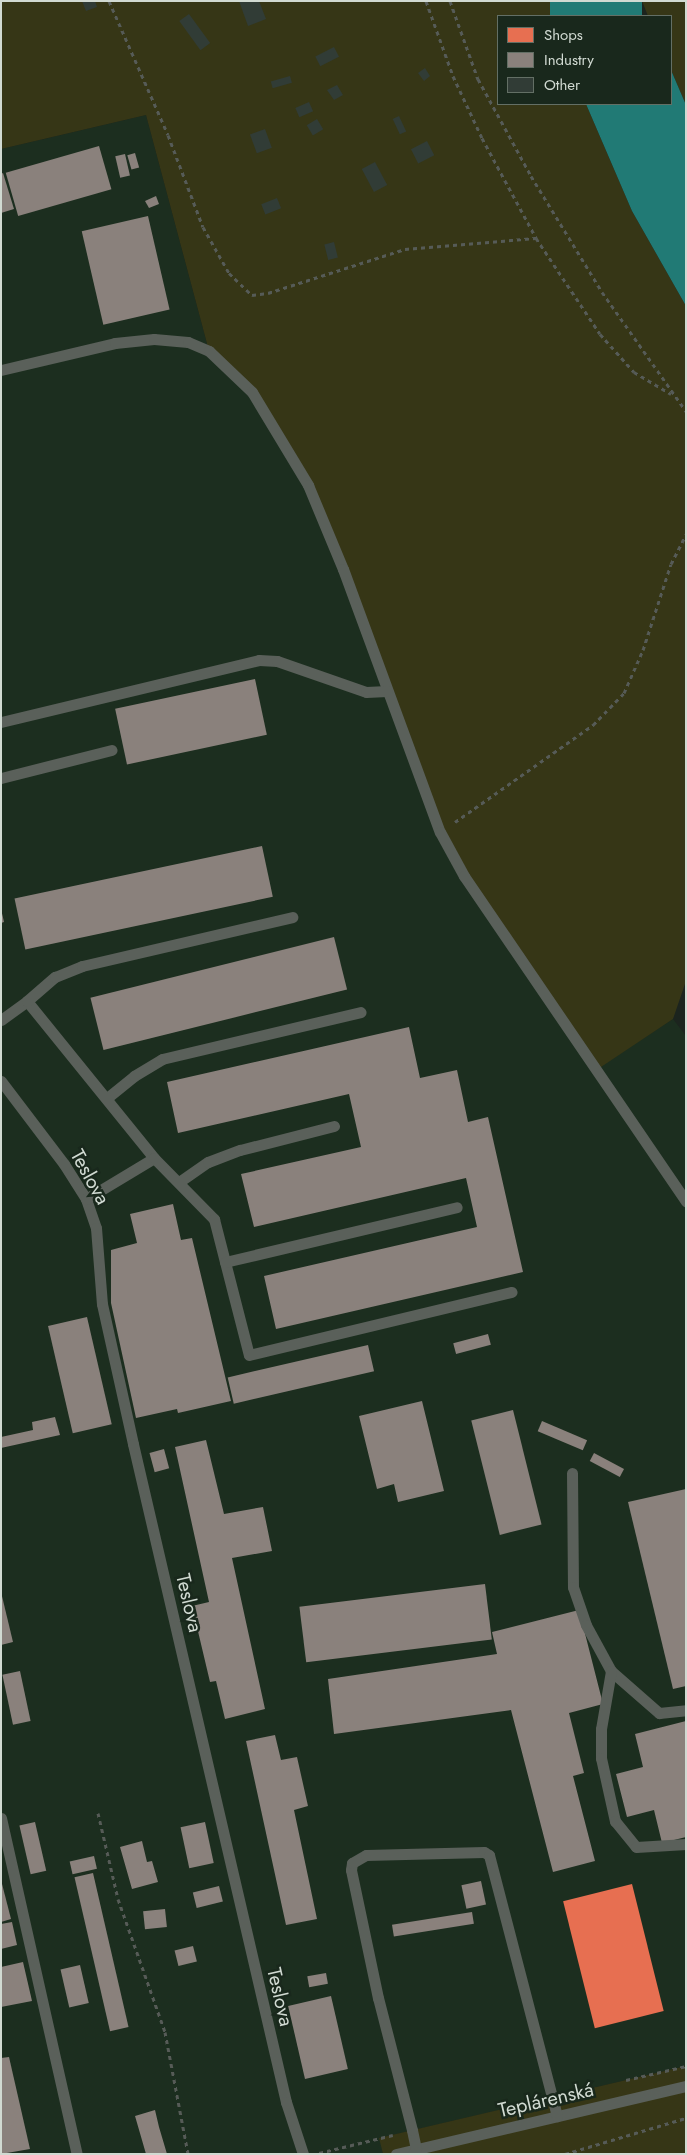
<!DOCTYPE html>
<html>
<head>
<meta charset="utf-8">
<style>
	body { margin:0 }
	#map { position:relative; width:687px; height:2155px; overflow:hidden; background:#1c241e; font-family:Jost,sans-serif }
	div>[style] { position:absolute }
	.built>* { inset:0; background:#1c2e1f }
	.green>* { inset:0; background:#363616 }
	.water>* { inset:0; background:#217a75; transform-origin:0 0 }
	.shops>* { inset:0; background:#e76f51; transform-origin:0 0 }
	.industry>* { inset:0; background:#8a817c; transform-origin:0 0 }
	.building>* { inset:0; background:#313c36; transform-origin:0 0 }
	.path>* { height:3px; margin-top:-1.5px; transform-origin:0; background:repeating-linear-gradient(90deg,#565b57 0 4px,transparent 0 8px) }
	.service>* { height:11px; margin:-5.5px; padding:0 5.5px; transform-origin:5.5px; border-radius:5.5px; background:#5a605a }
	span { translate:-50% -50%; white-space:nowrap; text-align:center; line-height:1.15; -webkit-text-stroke:5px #19281c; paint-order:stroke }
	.street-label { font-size:20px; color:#d1dad2 }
	.frame { position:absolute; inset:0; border:2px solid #d1dad2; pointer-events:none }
	.legend { position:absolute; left:497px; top:15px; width:175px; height:90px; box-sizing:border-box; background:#19281c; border:1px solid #636f65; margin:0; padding:6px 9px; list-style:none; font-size:15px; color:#d1dad2 }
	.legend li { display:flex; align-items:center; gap:10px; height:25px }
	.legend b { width:25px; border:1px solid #636f65 }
</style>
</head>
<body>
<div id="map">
	<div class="built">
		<i style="clip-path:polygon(146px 115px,209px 351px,252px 392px,285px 443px,595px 1070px,673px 1019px,686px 1036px,686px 2066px,380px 2138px,383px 2154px,1px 2154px,1px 149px)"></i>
	</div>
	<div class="green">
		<i style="clip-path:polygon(1px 1px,550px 1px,555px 16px,498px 16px,498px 104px,586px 104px,632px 211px,686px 306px,686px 981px,673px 1019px,595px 1071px,440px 832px,308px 485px,252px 392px,209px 351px,146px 115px,1px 149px)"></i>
		<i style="clip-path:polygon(642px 1px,686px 1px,686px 105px,671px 70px,671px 16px,648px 16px)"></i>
		<i style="clip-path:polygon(686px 2066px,686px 2154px,383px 2154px,379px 2138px)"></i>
	</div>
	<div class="water">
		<i style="left:550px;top:1px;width:92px;height:16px"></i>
		<i style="clip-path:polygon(671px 70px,686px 105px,686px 306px,632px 211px,586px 104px,671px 104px)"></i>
	</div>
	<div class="shops">
		<i style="left:632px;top:1884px;width:131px;height:71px;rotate:76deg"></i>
	</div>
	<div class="industry">
		<i style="left:99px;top:146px;width:45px;height:97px;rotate:74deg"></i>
		<i style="left:135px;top:153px;width:15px;height:8px;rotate:74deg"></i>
		<i style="left:125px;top:154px;width:22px;height:10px;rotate:77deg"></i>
		<i style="clip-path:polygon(3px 173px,14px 209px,1px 213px,1px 174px)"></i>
		<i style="clip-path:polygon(156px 196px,159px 204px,149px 208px,145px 201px)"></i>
		<i style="left:148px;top:216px;width:96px;height:68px;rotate:77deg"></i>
		<i style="left:255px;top:679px;width:57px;height:143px;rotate:78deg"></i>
		<i style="left:262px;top:846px;width:52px;height:253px;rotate:78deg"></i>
		<i style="clip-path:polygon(1px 909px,4px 922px,1px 923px)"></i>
		<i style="left:334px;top:937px;width:54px;height:251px;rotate:76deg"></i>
		<i style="clip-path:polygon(409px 1027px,420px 1078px,457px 1070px,468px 1122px,488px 1117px,523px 1272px,276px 1329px,264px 1276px,477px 1227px,466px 1178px,254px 1227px,241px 1174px,361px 1147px,349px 1094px,178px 1133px,167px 1082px)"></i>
		<i style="clip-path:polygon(173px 1204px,181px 1240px,192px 1238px,231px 1401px,178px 1413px,177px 1409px,136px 1418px,111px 1303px,111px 1250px,137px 1243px,130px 1214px)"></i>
		<i style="left:87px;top:1317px;width:110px;height:40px;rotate:77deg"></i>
		<i style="left:488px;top:1334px;width:11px;height:36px;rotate:75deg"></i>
		<i style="left:368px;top:1345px;width:27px;height:144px;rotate:77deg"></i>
		<i style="clip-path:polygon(422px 1401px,444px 1491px,398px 1502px,394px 1484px,377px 1489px,359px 1416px)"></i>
		<i style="left:513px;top:1410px;width:118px;height:43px;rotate:76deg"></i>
		<i style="clip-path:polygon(55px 1417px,60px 1435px,1px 1448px,1px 1437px,33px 1430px,32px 1422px)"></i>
		<i style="left:542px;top:1421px;width:49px;height:11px;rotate:23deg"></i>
		<i style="clip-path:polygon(206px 1440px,224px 1514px,263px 1507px,272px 1551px,232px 1558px,265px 1709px,225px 1719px,216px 1681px,210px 1682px,192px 1606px,209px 1602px,175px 1447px)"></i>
		<i style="left:164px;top:1449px;width:20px;height:15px;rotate:75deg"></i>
		<i style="left:594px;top:1453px;width:34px;height:9px;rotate:28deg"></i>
		<i style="clip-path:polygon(686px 1489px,686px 1686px,673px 1689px,628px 1502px)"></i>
		<i style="left:485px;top:1584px;width:56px;height:187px;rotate:83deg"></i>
		<i style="clip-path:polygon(1px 1592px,13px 1642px,1px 1645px)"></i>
		<i style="clip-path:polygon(579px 1610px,603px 1704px,569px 1713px,584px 1773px,573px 1776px,595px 1861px,553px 1872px,511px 1710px,334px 1734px,328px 1679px,497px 1654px,492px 1632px)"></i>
		<i style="left:20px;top:1671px;width:51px;height:18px;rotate:78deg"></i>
		<i style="clip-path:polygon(686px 1721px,686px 1837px,662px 1843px,654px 1810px,627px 1817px,616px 1774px,643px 1767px,635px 1734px)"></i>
		<i style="clip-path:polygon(275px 1735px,281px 1760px,297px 1757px,308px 1806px,294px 1810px,317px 1919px,286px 1925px,246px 1741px)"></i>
		<i style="left:35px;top:1822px;width:50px;height:16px;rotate:77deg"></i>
		<i style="left:205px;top:1822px;width:42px;height:25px;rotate:78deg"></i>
		<i style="clip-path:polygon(142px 1841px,147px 1862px,152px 1861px,158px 1882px,132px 1889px,120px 1847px)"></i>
		<i style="left:94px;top:1856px;width:13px;height:25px;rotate:77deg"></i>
		<i style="left:93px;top:1873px;width:158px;height:19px;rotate:77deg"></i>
		<i style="clip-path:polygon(1px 1880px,11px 1919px,1px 1922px)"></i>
		<i style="left:481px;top:1881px;width:24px;height:20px;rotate:78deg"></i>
		<i style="left:219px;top:1886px;width:16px;height:27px;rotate:76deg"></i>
		<i style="left:165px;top:1909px;width:18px;height:22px;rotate:84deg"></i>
		<i style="left:472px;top:1912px;width:12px;height:81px;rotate:81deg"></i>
		<i style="clip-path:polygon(12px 1922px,17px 1945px,1px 1949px,1px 1924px)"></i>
		<i style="left:193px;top:1946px;width:16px;height:19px;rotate:76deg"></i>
		<i style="clip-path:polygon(23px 1962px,32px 2001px,1px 2007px,1px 1967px)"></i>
		<i style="left:80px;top:1965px;width:39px;height:20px;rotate:77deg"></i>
		<i style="left:326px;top:1973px;width:11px;height:19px;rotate:80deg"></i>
		<i style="left:331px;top:1996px;width:75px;height:44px;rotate:77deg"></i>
		<i style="clip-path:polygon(9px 2057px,30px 2149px,1px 2154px,1px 2058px)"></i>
		<i style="clip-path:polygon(155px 2110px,159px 2127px,167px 2154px,146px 2154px,135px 2116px)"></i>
	</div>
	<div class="building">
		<i style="clip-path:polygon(82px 1px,95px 1px,97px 7px,86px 11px)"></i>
		<i style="clip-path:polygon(239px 1px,259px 1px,266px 19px,248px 26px)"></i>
		<i style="left:189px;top:14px;width:36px;height:12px;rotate:54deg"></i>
		<i style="left:334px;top:47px;width:11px;height:21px;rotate:63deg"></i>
		<i style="clip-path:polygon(425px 68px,430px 76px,424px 81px,418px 73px)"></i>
		<i style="left:290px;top:76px;width:7px;height:20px;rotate:74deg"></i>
		<i style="clip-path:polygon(337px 85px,343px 95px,334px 100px,327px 90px)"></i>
		<i style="left:309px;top:102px;width:10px;height:15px;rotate:66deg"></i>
		<i style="left:399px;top:116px;width:17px;height:7px;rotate:65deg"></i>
		<i style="left:317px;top:119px;width:12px;height:12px;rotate:59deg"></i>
		<i style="left:265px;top:129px;width:20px;height:16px;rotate:70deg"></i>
		<i style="left:427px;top:141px;width:16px;height:18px;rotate:63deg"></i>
		<i style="left:375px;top:162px;width:26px;height:15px;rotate:62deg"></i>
		<i style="left:277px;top:198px;width:11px;height:17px;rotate:68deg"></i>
		<i style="left:334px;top:242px;width:16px;height:10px;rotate:76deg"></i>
	</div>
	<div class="path">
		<i style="left:109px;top:1px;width:146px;rotate:66.2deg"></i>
		<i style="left:168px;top:135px;width:98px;rotate:69.2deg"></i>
		<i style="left:203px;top:227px;width:53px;rotate:60.5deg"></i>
		<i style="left:229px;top:273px;width:32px;rotate:44deg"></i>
		<i style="left:252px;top:295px;width:16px;rotate:-7deg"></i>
		<i style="left:268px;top:293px;width:144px;rotate:-17.8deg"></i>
		<i style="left:405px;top:249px;width:131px;rotate:-4.8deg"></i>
		<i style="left:426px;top:1px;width:80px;rotate:70.2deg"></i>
		<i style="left:453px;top:76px;width:68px;rotate:64.9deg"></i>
		<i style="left:482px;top:138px;width:114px;rotate:61.6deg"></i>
		<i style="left:536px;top:238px;width:115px;rotate:56.3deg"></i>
		<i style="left:600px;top:334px;width:51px;rotate:48.2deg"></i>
		<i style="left:634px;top:372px;width:43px;rotate:30.7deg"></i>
		<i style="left:450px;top:1px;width:83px;rotate:70.3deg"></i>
		<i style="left:478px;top:79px;width:111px;rotate:61.3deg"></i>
		<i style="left:531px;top:176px;width:136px;rotate:58.5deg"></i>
		<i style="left:602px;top:292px;width:146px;rotate:54.8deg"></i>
		<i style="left:455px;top:822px;width:169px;rotate:-35.1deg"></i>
		<i style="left:593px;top:725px;width:45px;rotate:-45.9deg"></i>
		<i style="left:624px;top:693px;width:47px;rotate:-66.2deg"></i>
		<i style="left:643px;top:650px;width:90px;rotate:-72deg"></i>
		<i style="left:671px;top:564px;width:34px;rotate:-63deg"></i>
		<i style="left:98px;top:1813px;width:88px;rotate:76.9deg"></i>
		<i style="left:118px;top:1899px;width:141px;rotate:70.5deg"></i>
		<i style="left:165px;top:2032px;width:124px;rotate:79.3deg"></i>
		<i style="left:626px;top:2080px;width:62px;rotate:-13.1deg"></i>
		<i style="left:319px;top:2153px;width:76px;rotate:-13.7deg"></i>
		<i style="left:565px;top:2154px;width:126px;rotate:-16.6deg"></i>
	</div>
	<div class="service">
		<i style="left:1px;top:370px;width:117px;rotate:-13.3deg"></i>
		<i style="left:115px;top:343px;width:39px;rotate:-6deg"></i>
		<i style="left:154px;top:339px;width:34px;rotate:5deg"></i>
		<i style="left:188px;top:342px;width:23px;rotate:23deg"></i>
		<i style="left:209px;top:351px;width:59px;rotate:43.6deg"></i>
		<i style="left:252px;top:392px;width:109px;rotate:58.9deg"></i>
		<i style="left:308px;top:485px;width:91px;rotate:67.4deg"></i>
		<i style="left:343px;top:569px;width:280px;rotate:69.8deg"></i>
		<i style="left:440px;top:832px;width:50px;rotate:61.4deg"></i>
		<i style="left:464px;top:876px;width:394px;rotate:55.7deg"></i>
		<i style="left:1px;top:722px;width:265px;rotate:-13.5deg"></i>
		<i style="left:259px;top:660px;width:18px;rotate:3deg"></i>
		<i style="left:277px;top:661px;width:94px;rotate:19.2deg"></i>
		<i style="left:366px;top:692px;width:21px;rotate:-3deg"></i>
		<i style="left:1px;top:778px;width:114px;rotate:-14.2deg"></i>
		<i style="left:1px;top:1020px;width:32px;rotate:-36deg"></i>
		<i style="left:1px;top:1081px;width:104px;rotate:52.8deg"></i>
		<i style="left:64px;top:1164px;width:41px;rotate:57.8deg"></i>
		<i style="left:86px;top:1199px;width:31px;rotate:71deg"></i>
		<i style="left:96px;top:1228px;width:76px;rotate:85.5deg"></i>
		<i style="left:102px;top:1304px;width:143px;rotate:77.5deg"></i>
		<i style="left:133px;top:1444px;width:676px;rotate:76.91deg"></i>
		<i style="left:286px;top:2102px;width:55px;rotate:71.9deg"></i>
		<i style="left:107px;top:1098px;width:35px;rotate:-39deg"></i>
		<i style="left:134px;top:1076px;width:33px;rotate:-31deg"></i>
		<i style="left:162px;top:1059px;width:204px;rotate:-13.3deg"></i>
		<i style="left:154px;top:1158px;width:202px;rotate:-129deg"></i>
		<i style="left:27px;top:1001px;width:37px;rotate:-41deg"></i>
		<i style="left:55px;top:977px;width:29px;rotate:-22deg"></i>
		<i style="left:82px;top:966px;width:216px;rotate:-13.1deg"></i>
		<i style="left:179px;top:1182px;width:35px;rotate:-35deg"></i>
		<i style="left:208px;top:1162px;width:34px;rotate:-21deg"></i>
		<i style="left:240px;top:1150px;width:97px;rotate:-14.3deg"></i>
		<i style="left:86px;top:1199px;width:79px;rotate:-31.1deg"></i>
		<i style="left:154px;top:1158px;width:86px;rotate:45.5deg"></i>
		<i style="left:214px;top:1219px;width:140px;rotate:75.6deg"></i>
		<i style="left:249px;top:1355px;width:270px;rotate:-13.5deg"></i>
		<i style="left:225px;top:1262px;width:238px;rotate:-13.3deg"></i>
		<i style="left:572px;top:1473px;width:114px;rotate:89.5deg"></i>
		<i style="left:573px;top:1587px;width:40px;rotate:71.1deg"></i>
		<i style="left:586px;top:1625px;width:52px;rotate:61.5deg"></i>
		<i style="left:611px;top:1671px;width:64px;rotate:41.2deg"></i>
		<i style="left:659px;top:1713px;width:27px;rotate:-6deg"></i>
		<i style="left:611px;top:1671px;width:59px;rotate:99.8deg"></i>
		<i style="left:601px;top:1729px;width:29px;rotate:90deg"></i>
		<i style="left:601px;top:1758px;width:65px;rotate:77.5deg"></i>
		<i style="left:615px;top:1821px;width:33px;rotate:51deg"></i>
		<i style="left:636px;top:1847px;width:50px;rotate:-3.4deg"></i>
		<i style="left:1px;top:1818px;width:344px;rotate:77.3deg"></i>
		<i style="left:396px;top:2154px;width:298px;rotate:-13.2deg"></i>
		<i style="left:413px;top:2154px;width:6px;rotate:-59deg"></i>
		<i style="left:416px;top:2149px;width:19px;rotate:-102deg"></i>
		<i style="left:412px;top:2130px;width:136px;rotate:-104.4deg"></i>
		<i style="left:378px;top:1998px;width:131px;rotate:-101.9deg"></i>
		<i style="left:351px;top:1870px;width:7px;rotate:-82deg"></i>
		<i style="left:352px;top:1863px;width:16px;rotate:-30deg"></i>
		<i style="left:366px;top:1855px;width:118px;rotate:-1.5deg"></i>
		<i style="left:484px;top:1852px;width:6px;rotate:31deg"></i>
		<i style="left:489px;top:1855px;width:270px;rotate:75.4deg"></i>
	</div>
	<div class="street-label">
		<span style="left:90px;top:1177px;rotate:61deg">Teslova</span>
		<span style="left:189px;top:1603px;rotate:77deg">Teslova</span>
		<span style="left:280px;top:1997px;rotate:77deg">Teslova</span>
		<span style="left:546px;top:2100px;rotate:-13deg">Teplárenská</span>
	</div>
	<div class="frame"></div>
	<ul class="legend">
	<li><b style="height:14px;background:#e76f51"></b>Shops</li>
	<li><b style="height:14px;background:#8a817c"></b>Industry</li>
	<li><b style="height:14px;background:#313c36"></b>Other</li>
	</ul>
</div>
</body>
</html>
